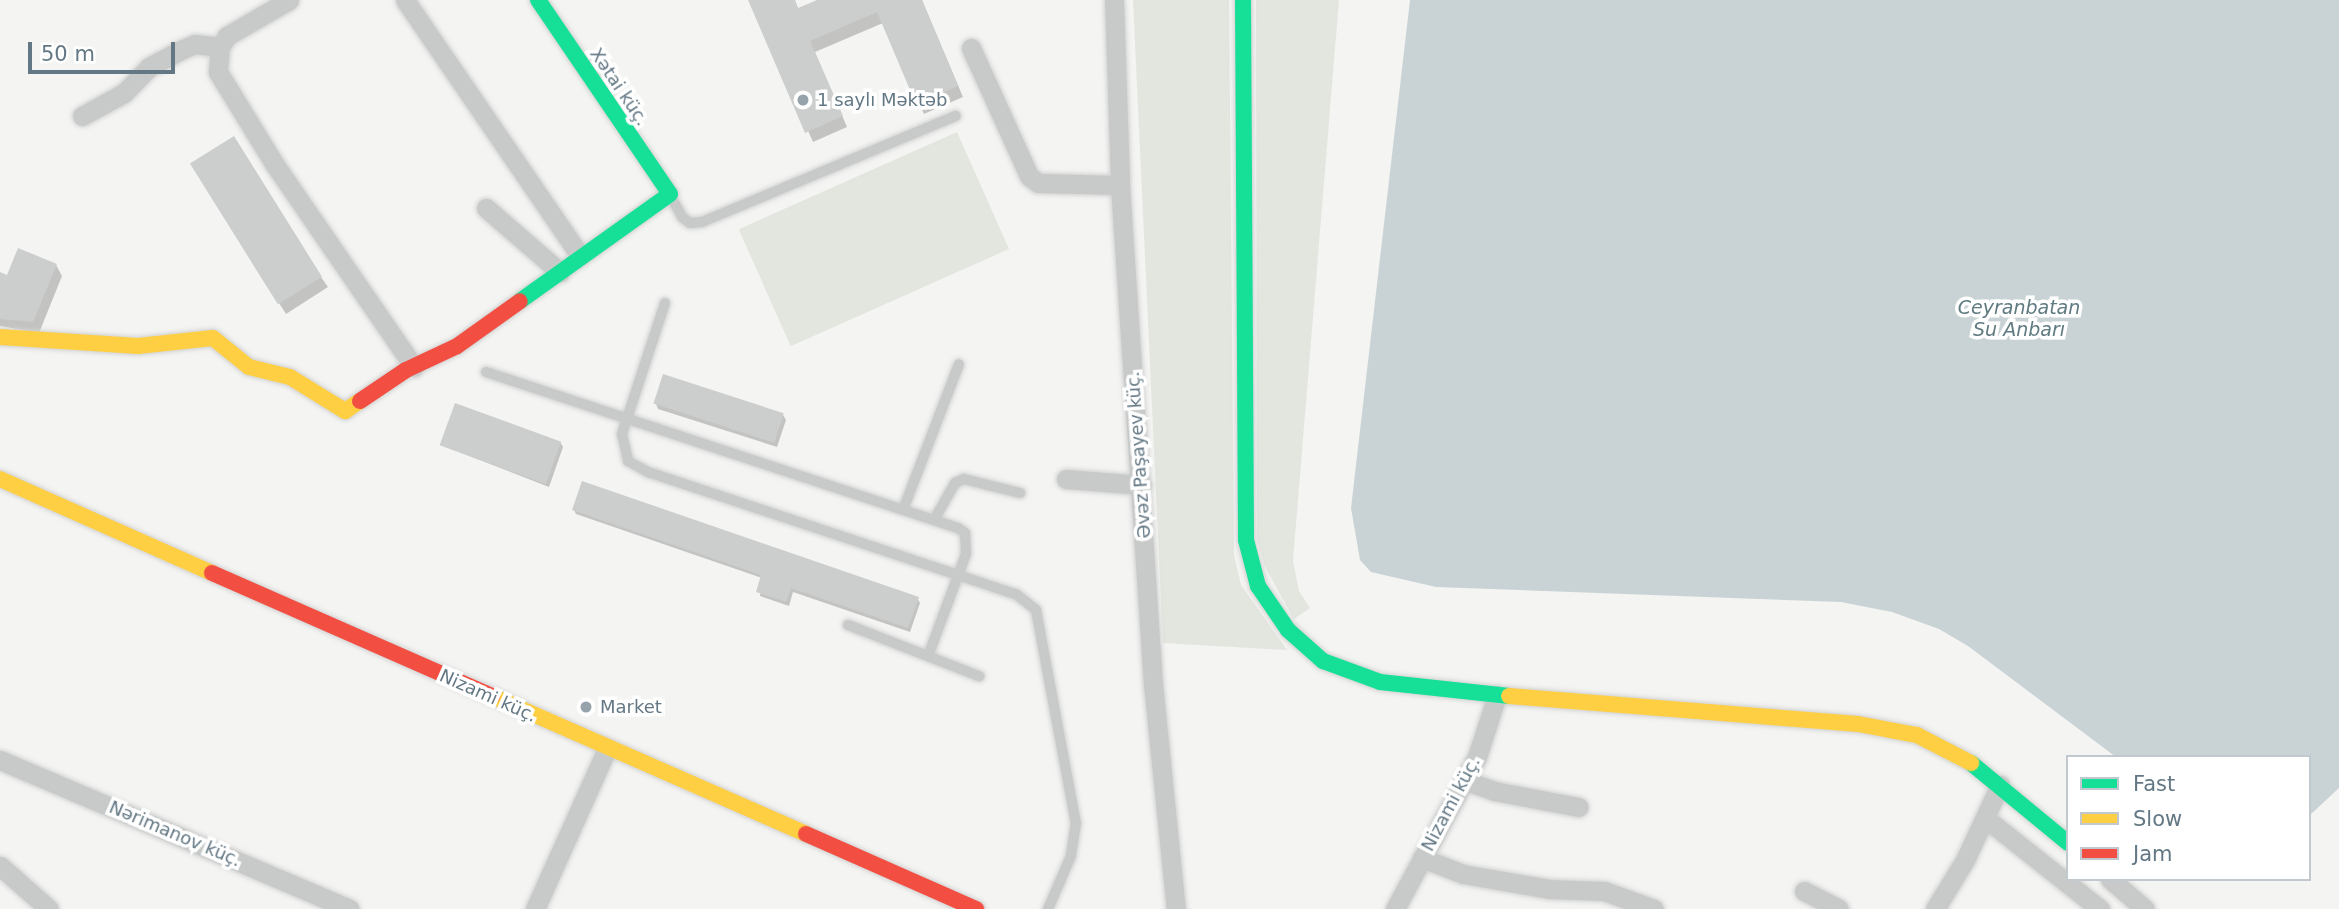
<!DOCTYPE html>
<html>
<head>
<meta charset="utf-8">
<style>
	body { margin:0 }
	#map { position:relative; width:2339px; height:909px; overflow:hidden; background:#f4f4f2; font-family:"DejaVu Sans",sans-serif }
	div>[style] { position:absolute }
	.green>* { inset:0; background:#e3e6df; transform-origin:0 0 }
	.water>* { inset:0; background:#c9d3d5 }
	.shadow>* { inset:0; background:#0003 }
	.building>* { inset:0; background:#cccece; transform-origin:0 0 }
	.roads { filter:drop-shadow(0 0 2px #d1d2d2) drop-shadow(0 0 2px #d1d2d2) }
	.lane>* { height:10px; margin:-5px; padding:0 5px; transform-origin:5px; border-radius:5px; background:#c8caca }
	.street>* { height:19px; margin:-9.5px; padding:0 9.5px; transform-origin:9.5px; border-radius:9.5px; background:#c8caca }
	.fast>* { height:16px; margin:-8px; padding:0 8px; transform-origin:8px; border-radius:8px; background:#16e098 }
	.slow>* { height:16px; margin:-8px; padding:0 8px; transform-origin:8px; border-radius:8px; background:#ffcf43 }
	.jam>* { height:16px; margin:-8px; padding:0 8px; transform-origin:8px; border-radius:8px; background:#f24e42 }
	.dots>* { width:19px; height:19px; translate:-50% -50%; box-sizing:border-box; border:4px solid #fff; border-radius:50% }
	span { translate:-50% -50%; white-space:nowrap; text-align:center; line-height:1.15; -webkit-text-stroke:7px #fff; paint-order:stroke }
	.street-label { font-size:18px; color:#637884 }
	.poi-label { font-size:18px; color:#637884 }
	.left { translate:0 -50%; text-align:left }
	.water-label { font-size:19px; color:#5f7b81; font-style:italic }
	.legend { position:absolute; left:2066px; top:755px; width:245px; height:126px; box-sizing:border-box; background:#fff; border:2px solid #c1c9ce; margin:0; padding:9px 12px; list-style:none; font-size:21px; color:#637884 }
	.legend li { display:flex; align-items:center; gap:14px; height:35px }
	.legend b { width:35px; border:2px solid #c1c9ce }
	.scale { position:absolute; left:28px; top:42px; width:147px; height:32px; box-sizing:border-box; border:4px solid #637884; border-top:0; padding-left:9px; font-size:21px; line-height:24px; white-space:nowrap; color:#637884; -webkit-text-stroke:5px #fff; paint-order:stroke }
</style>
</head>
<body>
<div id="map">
	<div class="green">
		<i style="clip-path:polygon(1133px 0,1229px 0,1234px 555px,1241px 585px,1287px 650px,1163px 643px)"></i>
		<i style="clip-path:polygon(1256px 0,1339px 0,1293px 561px,1299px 591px,1310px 608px,1294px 619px,1265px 567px,1257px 539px)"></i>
		<i style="left:957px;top:132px;width:128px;height:239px;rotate:66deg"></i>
	</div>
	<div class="water">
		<i style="clip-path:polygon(1410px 0,2339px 0,2339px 788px,2309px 816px,2309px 757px,2116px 757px,1968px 646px,1939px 629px,1892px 612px,1841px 602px,1436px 587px,1371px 572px,1360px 560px,1351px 508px)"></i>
	</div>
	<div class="shadow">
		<i style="clip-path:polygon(750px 0,794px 0,799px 10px,822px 0,922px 0,963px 97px,924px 114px,883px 23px,815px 52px,847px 127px,813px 142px)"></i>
		<i style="clip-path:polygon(198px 175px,321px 277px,328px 287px,286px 314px)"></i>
		<i style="clip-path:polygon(56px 265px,62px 276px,39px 333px,0 326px,0 274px,8px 277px)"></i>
		<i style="clip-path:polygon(656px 404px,783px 415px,786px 420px,777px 447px,658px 409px)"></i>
		<i style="clip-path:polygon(560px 442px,563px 447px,549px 487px,441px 445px)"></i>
		<i style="clip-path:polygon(574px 510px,917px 598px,920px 603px,910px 632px,793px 592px,789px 606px,760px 596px,762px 578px,576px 514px)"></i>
	</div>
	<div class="building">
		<i style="clip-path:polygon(748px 0,795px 0,798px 8px,817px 0,922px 0,958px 86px,916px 104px,877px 12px,810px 41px,843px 116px,805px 133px)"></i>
		<i style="left:234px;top:136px;width:166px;height:52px;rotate:58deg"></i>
		<i style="clip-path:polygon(18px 248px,57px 264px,33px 322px,0 319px,0 272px,7px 275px)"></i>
		<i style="left:663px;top:374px;width:127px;height:31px;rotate:18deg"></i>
		<i style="left:455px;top:403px;width:113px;height:45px;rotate:20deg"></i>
		<i style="clip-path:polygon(582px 481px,919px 597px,908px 628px,791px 588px,786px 602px,756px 592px,761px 575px,572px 510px)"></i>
	</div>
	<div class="roads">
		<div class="lane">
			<i style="left:670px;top:195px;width:25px;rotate:61deg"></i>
			<i style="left:682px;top:217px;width:10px;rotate:37deg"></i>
			<i style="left:690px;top:223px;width:12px;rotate:-5deg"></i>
			<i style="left:702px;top:222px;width:275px;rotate:-22.7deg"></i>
			<i style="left:665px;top:303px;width:138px;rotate:108.2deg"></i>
			<i style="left:622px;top:434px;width:28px;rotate:77deg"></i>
			<i style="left:628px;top:461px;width:23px;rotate:29deg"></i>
			<i style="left:648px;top:472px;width:389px;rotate:18.4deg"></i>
			<i style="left:1017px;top:595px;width:24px;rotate:38deg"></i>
			<i style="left:1036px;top:610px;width:217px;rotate:79.4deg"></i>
			<i style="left:1076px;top:823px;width:33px;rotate:99deg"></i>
			<i style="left:1071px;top:856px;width:58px;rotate:113.5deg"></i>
			<i style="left:486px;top:372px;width:497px;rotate:18.3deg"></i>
			<i style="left:958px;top:528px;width:9px;rotate:36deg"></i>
			<i style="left:965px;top:533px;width:21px;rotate:87deg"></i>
			<i style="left:966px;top:554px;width:109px;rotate:110.4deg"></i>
			<i style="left:903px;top:510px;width:156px;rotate:-69deg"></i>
			<i style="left:934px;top:520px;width:43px;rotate:-60.4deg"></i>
			<i style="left:955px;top:483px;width:10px;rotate:-24deg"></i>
			<i style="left:964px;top:479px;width:58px;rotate:14deg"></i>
			<i style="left:848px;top:625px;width:141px;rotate:21.3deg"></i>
		</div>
		<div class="street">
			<i style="left:289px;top:0;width:72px;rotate:149.9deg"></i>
			<i style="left:227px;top:36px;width:13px;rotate:122deg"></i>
			<i style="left:220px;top:47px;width:25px;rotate:95deg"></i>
			<i style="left:218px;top:72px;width:109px;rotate:58.5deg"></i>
			<i style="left:275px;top:165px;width:245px;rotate:55.5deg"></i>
			<i style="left:405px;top:0;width:310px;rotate:55.6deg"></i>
			<i style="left:1114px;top:0;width:185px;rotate:88.1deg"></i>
			<i style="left:1120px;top:185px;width:500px;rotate:86.22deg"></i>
			<i style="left:1153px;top:684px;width:226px;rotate:84.2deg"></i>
			<i style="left:971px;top:48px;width:141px;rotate:65.6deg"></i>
			<i style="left:1029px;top:176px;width:11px;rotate:38deg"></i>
			<i style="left:1038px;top:183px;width:82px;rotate:1.4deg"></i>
			<i style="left:82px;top:116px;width:48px;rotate:-28.7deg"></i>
			<i style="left:124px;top:93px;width:36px;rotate:-46deg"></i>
			<i style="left:149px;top:67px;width:38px;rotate:-28deg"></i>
			<i style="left:183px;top:49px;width:13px;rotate:-23deg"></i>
			<i style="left:195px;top:44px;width:25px;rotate:7deg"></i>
			<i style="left:486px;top:208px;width:98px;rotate:40.9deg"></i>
			<i style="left:1066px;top:479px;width:76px;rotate:4.5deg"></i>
			<i style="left:0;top:760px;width:380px;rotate:23.1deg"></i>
			<i style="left:1464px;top:780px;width:32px;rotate:20deg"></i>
			<i style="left:1494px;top:791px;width:86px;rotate:10.7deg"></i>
			<i style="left:1985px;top:818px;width:147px;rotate:38.4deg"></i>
			<i style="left:1422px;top:858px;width:44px;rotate:21.3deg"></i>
			<i style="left:1463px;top:874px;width:87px;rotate:9.9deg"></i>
			<i style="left:1549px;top:889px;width:55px;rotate:2.1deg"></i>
			<i style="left:1604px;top:891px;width:53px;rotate:19.8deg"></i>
			<i style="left:0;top:866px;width:65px;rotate:41.3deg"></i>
			<i style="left:2110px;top:879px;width:46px;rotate:40.6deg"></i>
			<i style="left:1804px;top:891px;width:39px;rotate:27deg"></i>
			<i style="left:535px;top:909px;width:175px;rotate:-65.8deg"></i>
			<i style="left:1395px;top:909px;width:173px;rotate:-61.7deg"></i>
			<i style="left:1477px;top:757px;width:65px;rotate:-72.1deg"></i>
			<i style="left:1935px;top:909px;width:57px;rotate:-58.5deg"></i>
			<i style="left:1965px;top:860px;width:83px;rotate:-65deg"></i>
		</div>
		<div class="fast">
			<i style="left:1243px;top:0;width:540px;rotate:89.68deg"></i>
			<i style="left:1246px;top:540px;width:48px;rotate:75.4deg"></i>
			<i style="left:1258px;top:586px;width:53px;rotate:55.7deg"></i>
			<i style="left:1288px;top:630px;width:47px;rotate:41.5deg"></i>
			<i style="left:1323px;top:661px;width:61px;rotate:20.2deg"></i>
			<i style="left:1380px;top:682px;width:130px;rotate:6.2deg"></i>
			<i style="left:520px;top:301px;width:184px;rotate:-35.5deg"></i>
			<i style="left:670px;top:194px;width:235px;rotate:-124.2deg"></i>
			<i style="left:1971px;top:763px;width:126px;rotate:39.5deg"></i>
		</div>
		<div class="slow">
			<i style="left:0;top:337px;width:138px;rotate:3.7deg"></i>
			<i style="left:138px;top:346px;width:75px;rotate:-6.1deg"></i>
			<i style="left:213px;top:338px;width:46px;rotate:38.9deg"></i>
			<i style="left:249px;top:367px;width:42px;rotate:13.7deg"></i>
			<i style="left:290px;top:377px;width:65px;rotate:31.7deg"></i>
			<i style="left:345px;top:411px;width:18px;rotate:-34deg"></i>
			<i style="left:0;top:479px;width:232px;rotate:23.9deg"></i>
			<i style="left:492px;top:696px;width:343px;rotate:23.7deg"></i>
			<i style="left:1509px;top:696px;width:350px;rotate:4.6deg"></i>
			<i style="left:1858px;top:724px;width:60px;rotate:10.6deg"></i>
			<i style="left:1917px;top:735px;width:61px;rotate:27.4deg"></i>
		</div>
		<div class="jam">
			<i style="left:360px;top:401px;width:55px;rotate:-34deg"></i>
			<i style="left:406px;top:370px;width:56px;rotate:-25.2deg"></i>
			<i style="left:457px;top:346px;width:77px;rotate:-35.5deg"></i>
			<i style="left:212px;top:573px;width:306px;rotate:23.7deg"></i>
			<i style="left:806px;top:834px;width:186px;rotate:23.8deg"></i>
		</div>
	</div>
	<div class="dots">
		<i style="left:803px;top:100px;background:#96a3aa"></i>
		<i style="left:586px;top:707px;background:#96a3aa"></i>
	</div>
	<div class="street-label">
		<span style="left:619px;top:87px;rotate:56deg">Xətai küç.</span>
		<span style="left:1139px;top:455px;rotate:-94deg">Əvəz Paşayev küç.</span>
		<span style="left:488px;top:696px;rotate:24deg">Nizami küç.</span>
		<span style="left:1451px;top:804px;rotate:-62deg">Nizami küç.</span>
		<span style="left:175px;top:834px;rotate:23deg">Nərimanov küç.</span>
	</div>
	<div class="poi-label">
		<span class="left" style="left:817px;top:100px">1 saylı Məktəb</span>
		<span class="left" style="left:600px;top:707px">Market</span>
	</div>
	<div class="water-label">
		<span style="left:2019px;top:319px">Ceyranbatan<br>Su Anbarı</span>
	</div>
	<ul class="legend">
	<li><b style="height:9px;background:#16e098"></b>Fast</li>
	<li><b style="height:9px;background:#ffcf43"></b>Slow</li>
	<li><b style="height:9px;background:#f24e42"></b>Jam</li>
	</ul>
	<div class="scale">50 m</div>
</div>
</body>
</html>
